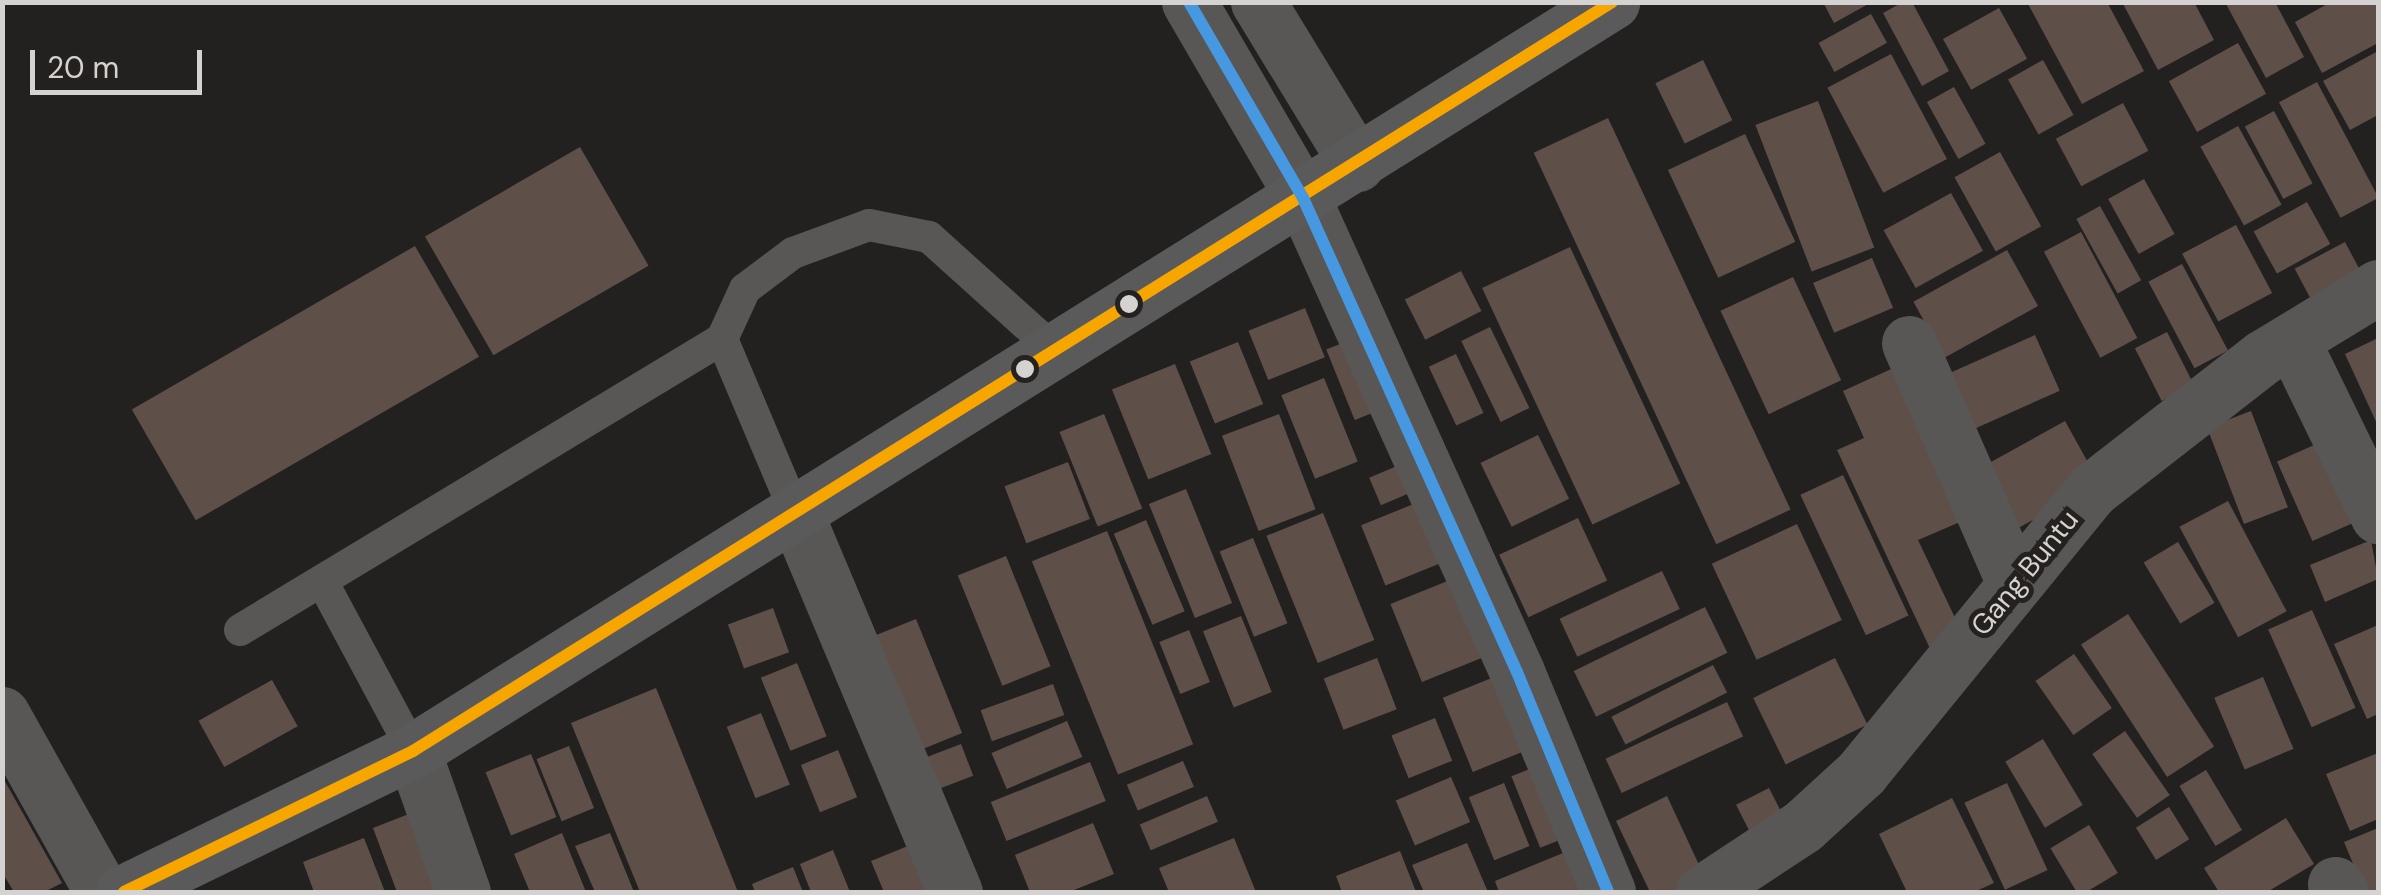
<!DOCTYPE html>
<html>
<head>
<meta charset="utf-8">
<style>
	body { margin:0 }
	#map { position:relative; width:2381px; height:895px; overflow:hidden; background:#232120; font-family:"DM Sans",sans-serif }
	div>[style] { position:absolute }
	.building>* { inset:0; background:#5e5049; transform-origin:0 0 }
	.lane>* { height:32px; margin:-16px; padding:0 16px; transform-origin:16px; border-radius:16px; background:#585756 }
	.street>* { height:55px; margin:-27.5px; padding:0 27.5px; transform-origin:27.5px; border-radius:27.5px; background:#585756 }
	.secondary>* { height:55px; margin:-27.5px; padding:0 27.5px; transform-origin:27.5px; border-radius:27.5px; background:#5b5a5a }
	.bus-1>* { height:12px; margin:-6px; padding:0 6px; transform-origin:6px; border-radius:6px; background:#f7a600 }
	.bus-2>* { height:12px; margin:-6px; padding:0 6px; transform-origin:6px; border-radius:6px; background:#4699e1 }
	.dots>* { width:28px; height:28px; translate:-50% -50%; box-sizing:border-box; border:5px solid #24211f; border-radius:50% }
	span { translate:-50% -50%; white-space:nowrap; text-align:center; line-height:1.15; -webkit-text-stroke:10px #24211f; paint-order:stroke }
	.street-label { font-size:28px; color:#d5d3d2 }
	.frame { position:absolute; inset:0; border:5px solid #d5d3d2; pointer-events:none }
	.scale { position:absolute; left:30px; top:50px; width:172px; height:45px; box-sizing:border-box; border:5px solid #d5d3d2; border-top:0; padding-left:12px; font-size:30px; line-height:35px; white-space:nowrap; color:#d5d3d2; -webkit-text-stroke:8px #24211f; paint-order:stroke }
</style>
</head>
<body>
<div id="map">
	<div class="building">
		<i style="clip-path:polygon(1823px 2px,1872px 2px,1834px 23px)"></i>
		<i style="clip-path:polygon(1903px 2px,1912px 2px,1949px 71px,1922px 86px,1883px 13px)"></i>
		<i style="clip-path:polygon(2027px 2px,2107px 2px,2144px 71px,2082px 104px)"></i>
		<i style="clip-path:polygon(2122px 2px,2194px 2px,2214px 40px,2158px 70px)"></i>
		<i style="clip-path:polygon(2225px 2px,2275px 2px,2304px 57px,2266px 78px)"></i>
		<i style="clip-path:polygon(2331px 2px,2378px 2px,2378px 43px,2322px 73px,2295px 22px)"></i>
		<i style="left:1999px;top:8px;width:58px;height:64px;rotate:61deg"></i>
		<i style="left:1871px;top:14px;width:33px;height:60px;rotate:61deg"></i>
		<i style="left:2238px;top:43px;width:58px;height:79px;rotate:61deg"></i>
		<i style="clip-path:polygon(2378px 51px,2378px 115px,2350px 130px,2323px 81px)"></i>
		<i style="left:1891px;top:54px;width:119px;height:72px;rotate:62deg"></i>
		<i style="left:1703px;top:60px;width:67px;height:53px;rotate:64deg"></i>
		<i style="left:2043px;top:60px;width:63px;height:40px;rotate:61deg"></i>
		<i style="left:2317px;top:82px;width:131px;height:43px;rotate:62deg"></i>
		<i style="left:1954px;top:87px;width:65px;height:31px;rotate:61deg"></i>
		<i style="left:1818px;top:101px;width:157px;height:67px;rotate:69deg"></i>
		<i style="left:2123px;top:103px;width:54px;height:76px;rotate:62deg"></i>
		<i style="left:2274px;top:111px;width:82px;height:33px;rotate:62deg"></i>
		<i style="left:1608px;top:118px;width:432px;height:82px;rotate:65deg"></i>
		<i style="left:2238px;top:126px;width:90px;height:43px;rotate:61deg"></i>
		<i style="left:1745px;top:134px;width:119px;height:85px;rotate:65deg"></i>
		<i style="left:580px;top:147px;width:137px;height:179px;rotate:60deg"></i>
		<i style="left:2000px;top:152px;width:85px;height:52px;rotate:61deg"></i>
		<i style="left:2144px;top:179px;width:63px;height:41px;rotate:61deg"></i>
		<i style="left:1951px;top:193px;width:66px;height:77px;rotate:61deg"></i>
		<i style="left:2307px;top:202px;width:48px;height:61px;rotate:61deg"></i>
		<i style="left:2100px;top:206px;width:85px;height:27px;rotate:61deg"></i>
		<i style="left:2236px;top:225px;width:77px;height:61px;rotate:62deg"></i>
		<i style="left:2081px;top:232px;width:120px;height:42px;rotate:62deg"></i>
		<i style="left:2345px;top:242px;width:45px;height:57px;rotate:62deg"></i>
		<i style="left:415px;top:246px;width:128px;height:327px;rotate:60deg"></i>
		<i style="left:1570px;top:247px;width:261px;height:97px;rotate:65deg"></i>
		<i style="left:2007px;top:250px;width:64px;height:107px;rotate:61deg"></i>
		<i style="left:1872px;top:258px;width:54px;height:64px;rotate:67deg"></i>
		<i style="left:2182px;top:264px;width:98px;height:38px;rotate:62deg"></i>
		<i style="left:1461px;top:271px;width:45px;height:63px;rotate:63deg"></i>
		<i style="left:1793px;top:277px;width:114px;height:80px;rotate:65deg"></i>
		<i style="left:1305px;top:308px;width:53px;height:61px;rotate:68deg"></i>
		<i style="left:1490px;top:327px;width:90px;height:32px;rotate:64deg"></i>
		<i style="left:2167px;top:332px;width:59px;height:36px;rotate:63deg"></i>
		<i style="left:2035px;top:335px;width:61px;height:94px;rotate:66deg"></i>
		<i style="left:1355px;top:338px;width:76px;height:31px;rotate:68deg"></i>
		<i style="clip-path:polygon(2378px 338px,2378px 426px,2345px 354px)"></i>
		<i style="left:1238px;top:342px;width:67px;height:52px;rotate:68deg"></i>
		<i style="left:1456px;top:354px;width:65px;height:30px;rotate:65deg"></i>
		<i style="left:1175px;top:364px;width:97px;height:68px;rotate:68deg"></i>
		<i style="clip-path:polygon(1900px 365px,1967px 519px,1918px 540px,1966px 641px,1934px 657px,1837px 450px,1864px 438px,1843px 391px)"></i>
		<i style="left:1324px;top:378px;width:90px;height:46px;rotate:68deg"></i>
		<i style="left:2251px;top:411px;width:103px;height:47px;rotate:69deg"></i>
		<i style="left:1104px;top:414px;width:102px;height:48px;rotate:68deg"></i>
		<i style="left:1279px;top:414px;width:102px;height:61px;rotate:69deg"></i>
		<i style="left:2065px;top:421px;width:71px;height:94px;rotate:61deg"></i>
		<i style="left:1538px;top:435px;width:71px;height:64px;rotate:64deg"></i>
		<i style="left:2330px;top:438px;width:87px;height:58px;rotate:66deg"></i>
		<i style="left:1418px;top:457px;width:30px;height:53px;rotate:67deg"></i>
		<i style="left:1068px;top:462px;width:61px;height:68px;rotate:69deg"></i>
		<i style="left:1843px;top:475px;width:155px;height:47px;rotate:65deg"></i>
		<i style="left:1186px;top:489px;width:123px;height:40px;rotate:68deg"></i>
		<i style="left:1426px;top:499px;width:65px;height:70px;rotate:68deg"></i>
		<i style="left:2228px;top:501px;width:125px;height:55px;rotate:62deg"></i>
		<i style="left:1323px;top:513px;width:137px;height:61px;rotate:68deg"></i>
		<i style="left:1578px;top:518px;width:69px;height:87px;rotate:65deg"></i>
		<i style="left:1146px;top:520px;width:99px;height:35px;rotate:67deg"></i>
		<i style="left:1797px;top:524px;width:106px;height:94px;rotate:65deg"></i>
		<i style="left:1107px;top:531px;width:230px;height:81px;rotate:68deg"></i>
		<i style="left:1253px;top:538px;width:92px;height:36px;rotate:68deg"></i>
		<i style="clip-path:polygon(2371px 540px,2378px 579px,2325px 602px,2310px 565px)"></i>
		<i style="left:2178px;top:542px;width:71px;height:40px;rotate:59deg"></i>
		<i style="left:1006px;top:556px;width:119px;height:52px;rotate:68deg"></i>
		<i style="left:1662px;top:571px;width:42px;height:113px;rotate:65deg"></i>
		<i style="left:1460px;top:576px;width:84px;height:75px;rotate:68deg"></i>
		<i style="left:1705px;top:607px;width:51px;height:146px;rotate:64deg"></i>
		<i style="left:773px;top:608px;width:47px;height:48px;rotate:70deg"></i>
		<i style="left:2312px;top:610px;width:107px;height:48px;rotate:66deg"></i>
		<i style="left:2128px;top:614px;width:158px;height:56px;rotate:57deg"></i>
		<i style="left:1241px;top:616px;width:82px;height:41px;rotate:68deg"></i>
		<i style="left:916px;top:619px;width:123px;height:55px;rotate:68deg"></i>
		<i style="clip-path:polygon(2378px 625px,2378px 714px,2367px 719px,2334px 644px)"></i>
		<i style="left:1189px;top:630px;width:56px;height:32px;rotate:68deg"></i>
		<i style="left:2074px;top:654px;width:66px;height:47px;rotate:55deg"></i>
		<i style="left:1377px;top:658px;width:55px;height:57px;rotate:69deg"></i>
		<i style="left:1835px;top:658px;width:74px;height:91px;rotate:64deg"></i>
		<i style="left:797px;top:663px;width:79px;height:39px;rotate:68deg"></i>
		<i style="left:1713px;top:665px;width:31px;height:114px;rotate:63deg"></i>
		<i style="left:1504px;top:673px;width:80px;height:66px;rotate:68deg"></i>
		<i style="left:2263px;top:677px;width:78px;height:53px;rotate:67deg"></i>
		<i style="left:272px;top:680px;width:53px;height:84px;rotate:61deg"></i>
		<i style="left:1053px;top:684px;width:33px;height:77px;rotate:70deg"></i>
		<i style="clip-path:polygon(656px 688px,738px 892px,640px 892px,571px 723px)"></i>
		<i style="left:1727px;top:702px;width:38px;height:134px;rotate:65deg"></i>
		<i style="left:761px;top:713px;width:77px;height:37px;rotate:68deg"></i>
		<i style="left:1435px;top:718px;width:46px;height:47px;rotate:68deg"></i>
		<i style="left:1067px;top:721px;width:39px;height:82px;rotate:67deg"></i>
		<i style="left:2125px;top:731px;width:78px;height:40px;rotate:55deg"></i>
		<i style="left:2043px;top:739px;width:77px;height:44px;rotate:59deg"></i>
		<i style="left:961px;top:744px;width:34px;height:49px;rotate:69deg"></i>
		<i style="left:569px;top:746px;width:67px;height:35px;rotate:68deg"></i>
		<i style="left:838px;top:750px;width:51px;height:40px;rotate:68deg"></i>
		<i style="clip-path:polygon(2378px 753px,2378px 819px,2350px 831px,2326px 774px)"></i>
		<i style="left:531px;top:754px;width:68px;height:49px;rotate:68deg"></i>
		<i style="left:1183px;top:761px;width:28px;height:61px;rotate:67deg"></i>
		<i style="left:1090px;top:762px;width:42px;height:107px;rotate:68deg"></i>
		<i style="left:1542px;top:764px;width:77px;height:33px;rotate:68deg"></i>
		<i style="left:2206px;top:770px;width:70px;height:31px;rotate:59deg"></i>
		<i style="clip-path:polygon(2px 776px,62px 883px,44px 892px,14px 892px,2px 872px)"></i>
		<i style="left:1451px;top:777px;width:49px;height:60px;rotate:67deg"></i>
		<i style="left:1504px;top:783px;width:68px;height:38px;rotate:68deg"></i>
		<i style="left:2007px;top:783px;width:96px;height:47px;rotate:65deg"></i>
		<i style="left:1769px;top:788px;width:48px;height:37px;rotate:63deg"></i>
		<i style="left:1207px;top:796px;width:28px;height:73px;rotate:67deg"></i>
		<i style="clip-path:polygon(1667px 796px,1707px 882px,1684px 892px,1650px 892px,1616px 821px)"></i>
		<i style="clip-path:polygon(1952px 798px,1994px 883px,1974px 892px,1907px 892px,1879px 834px)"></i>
		<i style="left:2169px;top:807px;width:38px;height:39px;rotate:58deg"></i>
		<i style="clip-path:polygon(419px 810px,452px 892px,397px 892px,373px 828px)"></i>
		<i style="clip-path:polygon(2286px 818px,2314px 864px,2267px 892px,2219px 892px,2204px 868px)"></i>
		<i style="clip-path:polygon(1093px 823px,1114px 874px,1069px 892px,1030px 892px,1015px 855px)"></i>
		<i style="left:2089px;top:825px;width:56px;height:45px;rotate:59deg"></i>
		<i style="clip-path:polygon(2378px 828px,2378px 892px,2365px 892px,2344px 842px)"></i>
		<i style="clip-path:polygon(562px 833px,586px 892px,530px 892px,514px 854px)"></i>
		<i style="clip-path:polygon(610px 833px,634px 892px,595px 892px,575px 846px)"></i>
		<i style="clip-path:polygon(930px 837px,952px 892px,884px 892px,871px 861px)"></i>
		<i style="clip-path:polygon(364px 838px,385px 892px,314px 892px,303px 862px)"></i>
		<i style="clip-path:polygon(1234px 838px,1256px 892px,1169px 892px,1159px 868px)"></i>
		<i style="clip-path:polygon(1467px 843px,1488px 892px,1424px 892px,1412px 865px)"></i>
		<i style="clip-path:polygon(833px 850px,850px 892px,811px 892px,800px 864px)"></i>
		<i style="clip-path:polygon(1400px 851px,1416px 892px,1342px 892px,1336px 876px)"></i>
		<i style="clip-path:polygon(1563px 853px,1579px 892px,1499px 892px,1495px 881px)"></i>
		<i style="clip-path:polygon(793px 867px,803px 892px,755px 892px,752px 884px)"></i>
	</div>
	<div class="lane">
		<i style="left:722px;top:339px;width:190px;rotate:67.1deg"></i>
		<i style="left:322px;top:581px;width:193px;rotate:61.8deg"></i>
		<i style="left:240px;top:630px;width:563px;rotate:-31.12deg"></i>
		<i style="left:722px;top:339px;width:55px;rotate:-65.3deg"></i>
		<i style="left:745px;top:289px;width:60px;rotate:-36.9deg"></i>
		<i style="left:793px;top:253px;width:81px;rotate:-20.2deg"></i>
		<i style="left:869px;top:225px;width:61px;rotate:11.3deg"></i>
		<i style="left:929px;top:237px;width:173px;rotate:42deg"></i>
	</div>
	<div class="street">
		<i style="left:1189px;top:2px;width:227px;rotate:59.8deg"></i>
		<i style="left:1303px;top:198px;width:520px;rotate:65.7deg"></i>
		<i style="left:1517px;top:672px;width:238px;rotate:67.5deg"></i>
		<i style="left:1258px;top:2px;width:190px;rotate:58.6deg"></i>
		<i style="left:2292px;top:340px;width:196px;rotate:64deg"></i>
		<i style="left:1909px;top:343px;width:262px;rotate:66.4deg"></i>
		<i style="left:796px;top:514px;width:410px;rotate:67.2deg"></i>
		<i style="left:2px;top:714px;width:204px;rotate:60.7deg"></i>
		<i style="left:413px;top:751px;width:150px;rotate:70.5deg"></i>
		<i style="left:2335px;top:884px;width:10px;rotate:53deg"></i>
		<i style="left:1703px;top:892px;width:120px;rotate:-33.4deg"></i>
		<i style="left:1803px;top:826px;width:79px;rotate:-42.4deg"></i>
		<i style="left:1861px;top:773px;width:365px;rotate:-50.8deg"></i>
		<i style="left:2092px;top:490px;width:217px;rotate:-37.9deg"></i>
		<i style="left:2263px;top:357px;width:135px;rotate:-31.3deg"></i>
	</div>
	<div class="secondary">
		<i style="left:124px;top:892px;width:322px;rotate:-26deg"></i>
		<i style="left:413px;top:751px;width:1414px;rotate:-31.99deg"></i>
	</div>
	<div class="bus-1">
		<i style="left:124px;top:892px;width:322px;rotate:-26deg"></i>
		<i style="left:413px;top:751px;width:1414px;rotate:-31.99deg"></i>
	</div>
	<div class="bus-2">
		<i style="left:1189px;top:2px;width:227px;rotate:59.8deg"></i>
		<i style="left:1303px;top:198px;width:520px;rotate:65.7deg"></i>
		<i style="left:1517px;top:672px;width:238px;rotate:67.5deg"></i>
	</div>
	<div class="dots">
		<i style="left:1129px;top:304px;background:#d5d3d2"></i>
		<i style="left:1025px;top:369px;background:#d5d3d2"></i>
	</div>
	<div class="street-label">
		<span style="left:2025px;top:573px;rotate:-51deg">Gang Buntu</span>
	</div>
	<div class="frame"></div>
	<div class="scale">20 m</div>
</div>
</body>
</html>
